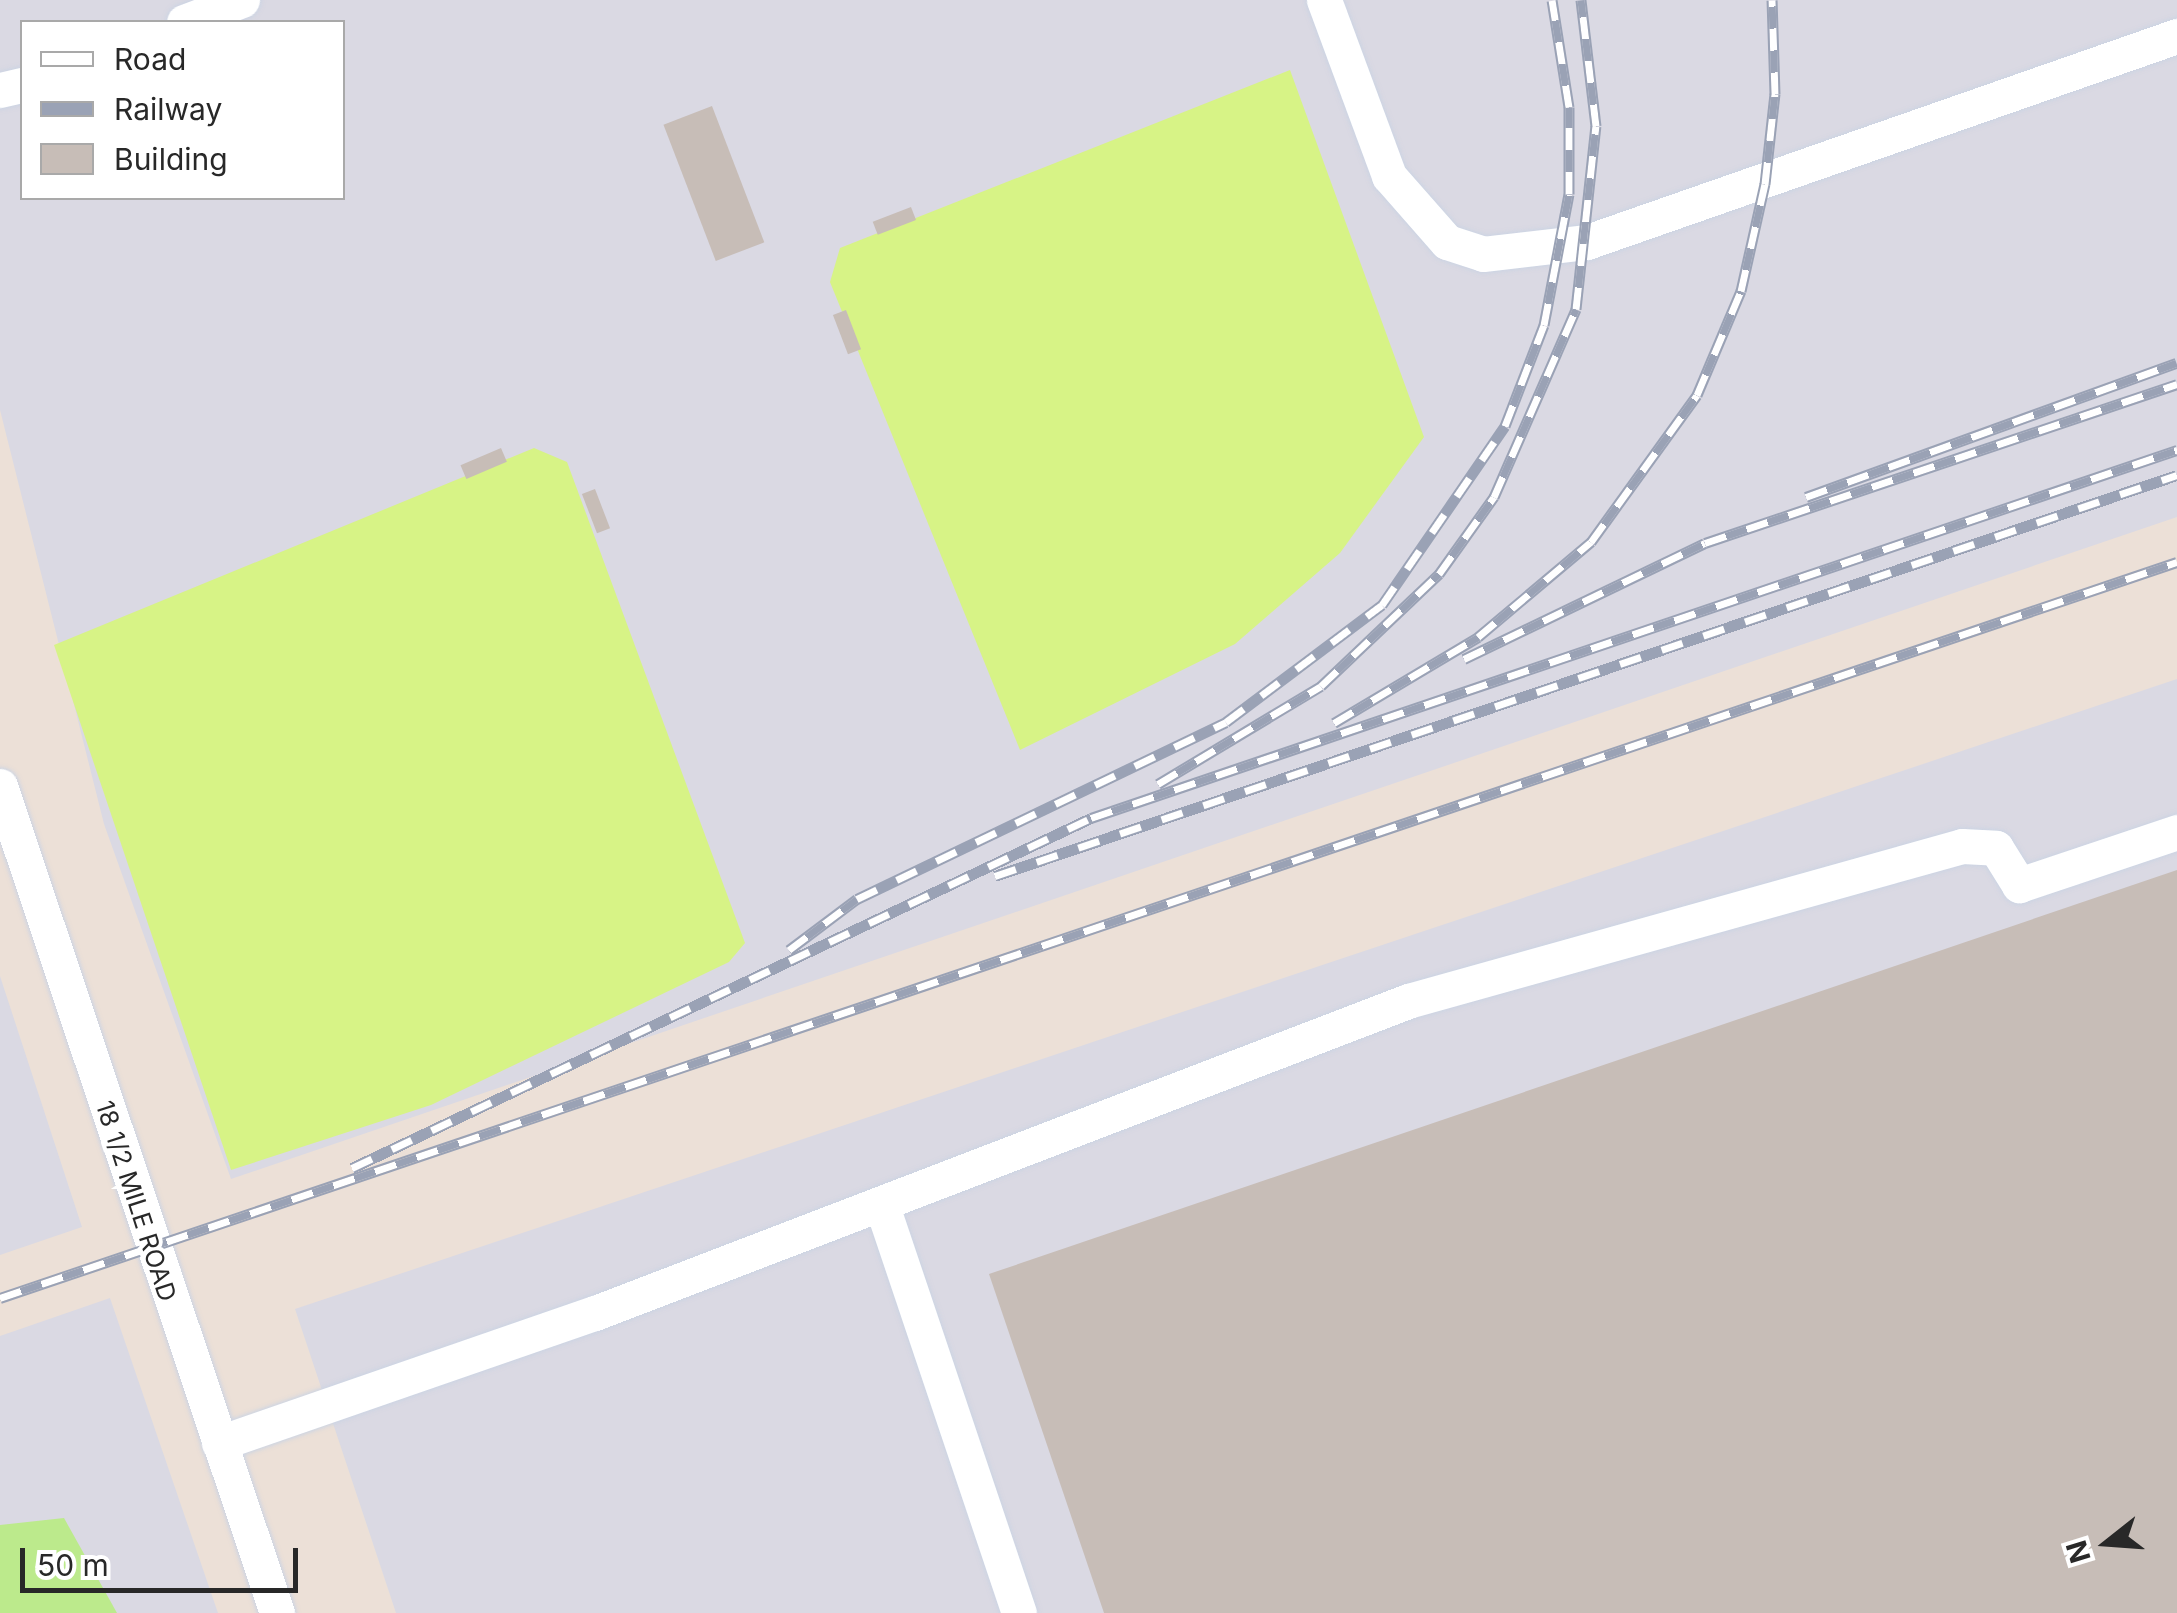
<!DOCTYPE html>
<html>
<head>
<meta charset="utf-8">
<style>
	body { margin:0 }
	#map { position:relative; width:2177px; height:1613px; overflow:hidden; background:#ece0d7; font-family:Inter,sans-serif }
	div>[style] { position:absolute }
	.industrial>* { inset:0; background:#dad9e3 }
	.green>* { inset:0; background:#bcea8c }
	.pitch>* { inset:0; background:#d7f386 }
	.building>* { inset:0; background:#c7bdb7; transform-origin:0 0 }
	.roads { filter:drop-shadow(0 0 2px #ccd4e3) drop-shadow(0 0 2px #ccd4e3) }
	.minor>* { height:35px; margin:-17.5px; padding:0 17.5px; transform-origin:17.5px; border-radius:17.5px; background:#fff }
	.rail>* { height:11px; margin-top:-5.5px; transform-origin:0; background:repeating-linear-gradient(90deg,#fff 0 22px,#9aa2b5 0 44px); box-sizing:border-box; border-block:2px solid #9aa2b5 }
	span { translate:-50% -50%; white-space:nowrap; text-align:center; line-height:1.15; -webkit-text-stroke:8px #fff; paint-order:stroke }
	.street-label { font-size:25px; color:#282828 }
	.legend { position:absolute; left:20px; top:20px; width:325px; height:180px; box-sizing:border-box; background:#fff; border:2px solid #a9a9a9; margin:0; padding:12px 18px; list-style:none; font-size:30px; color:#282828 }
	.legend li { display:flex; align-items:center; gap:20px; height:50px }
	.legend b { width:50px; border:2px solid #a9a9a9 }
	.north { position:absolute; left:2057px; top:1493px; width:100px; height:100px; -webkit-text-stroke:8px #fff; paint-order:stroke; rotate:253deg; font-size:28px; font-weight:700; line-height:40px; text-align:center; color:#282828 }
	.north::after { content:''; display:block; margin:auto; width:35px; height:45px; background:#282828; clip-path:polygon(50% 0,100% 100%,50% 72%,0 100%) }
	.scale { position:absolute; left:20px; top:1548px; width:278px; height:45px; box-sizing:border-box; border:5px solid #282828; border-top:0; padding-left:12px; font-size:30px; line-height:35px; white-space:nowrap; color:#282828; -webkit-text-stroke:8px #fff; paint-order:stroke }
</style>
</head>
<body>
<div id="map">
	<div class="industrial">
		<i style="clip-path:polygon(evenodd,0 0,2177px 0,2177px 517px,231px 1179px,104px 824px,0 410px,0 0,22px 22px,342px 22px,342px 198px,22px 198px,22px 22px)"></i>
		<i style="clip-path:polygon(2177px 679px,2177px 1613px,396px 1613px,295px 1309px)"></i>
		<i style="clip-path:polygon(0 976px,82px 1227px,0 1255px)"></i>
		<i style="clip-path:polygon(110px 1298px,218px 1613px,0 1613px,0 1336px)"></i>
	</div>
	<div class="green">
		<i style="clip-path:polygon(64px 1518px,117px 1613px,0 1613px,0 1525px)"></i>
	</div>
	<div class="pitch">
		<i style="clip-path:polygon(1290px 70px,1424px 437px,1340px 553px,1235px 644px,1020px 750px,830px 282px,840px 248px)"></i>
		<i style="clip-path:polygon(534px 448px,567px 462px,745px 943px,729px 962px,431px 1105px,231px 1170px,54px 645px)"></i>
	</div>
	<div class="building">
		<i style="left:712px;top:106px;width:146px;height:52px;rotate:69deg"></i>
		<i style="left:911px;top:207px;width:14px;height:41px;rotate:69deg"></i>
		<i style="left:846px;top:310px;width:42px;height:14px;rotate:69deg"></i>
		<i style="left:501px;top:448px;width:15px;height:44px;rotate:67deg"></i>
		<i style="left:595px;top:489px;width:42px;height:14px;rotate:69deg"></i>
		<i style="clip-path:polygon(2177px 870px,2177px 1613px,1104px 1613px,989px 1274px)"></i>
	</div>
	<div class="roads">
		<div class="minor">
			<i style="left:1324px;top:0;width:188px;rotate:69.7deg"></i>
			<i style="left:1389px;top:176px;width:88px;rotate:48.7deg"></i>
			<i style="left:1447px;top:242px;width:38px;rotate:18deg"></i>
			<i style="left:1483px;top:254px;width:105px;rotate:-6.6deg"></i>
			<i style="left:1587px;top:242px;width:625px;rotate:-19.25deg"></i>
			<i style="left:184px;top:22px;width:62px;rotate:-20.8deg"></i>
			<i style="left:0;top:90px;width:23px;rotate:-13deg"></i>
			<i style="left:0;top:786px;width:872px;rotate:71.48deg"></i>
			<i style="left:882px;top:1206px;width:429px;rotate:71.4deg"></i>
			<i style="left:219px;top:1443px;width:398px;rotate:-19.1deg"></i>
			<i style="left:595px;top:1313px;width:871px;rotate:-20.99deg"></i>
			<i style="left:1408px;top:1001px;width:575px;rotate:-15.63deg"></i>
			<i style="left:1962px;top:846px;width:34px;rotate:3deg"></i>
			<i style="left:1996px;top:848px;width:44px;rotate:58.1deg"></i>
			<i style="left:2019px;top:885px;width:167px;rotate:-18.5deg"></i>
		</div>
	</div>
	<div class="rail">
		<i style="left:1806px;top:497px;width:394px;rotate:-19.9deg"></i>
		<i style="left:1464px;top:659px;width:267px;rotate:-25.7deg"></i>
		<i style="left:1705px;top:543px;width:498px;rotate:-18.6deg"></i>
		<i style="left:1334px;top:723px;width:168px;rotate:-30.8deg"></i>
		<i style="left:1478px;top:637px;width:148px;rotate:-40.1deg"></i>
		<i style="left:1591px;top:542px;width:181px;rotate:-54.2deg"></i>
		<i style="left:1697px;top:395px;width:113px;rotate:-67.1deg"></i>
		<i style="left:1741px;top:291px;width:110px;rotate:-77.4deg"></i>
		<i style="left:1765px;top:184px;width:91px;rotate:-83.7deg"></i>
		<i style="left:1775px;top:94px;width:94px;rotate:-91.8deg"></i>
		<i style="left:1158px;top:784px;width:190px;rotate:-31deg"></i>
		<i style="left:1321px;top:686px;width:163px;rotate:-43.5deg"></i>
		<i style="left:1439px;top:574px;width:95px;rotate:-54.5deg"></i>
		<i style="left:1494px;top:497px;width:205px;rotate:-66.4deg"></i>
		<i style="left:1576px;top:309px;width:184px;rotate:-83.8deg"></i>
		<i style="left:1596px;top:126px;width:127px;rotate:-96.8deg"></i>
		<i style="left:995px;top:876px;width:1248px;rotate:-18.74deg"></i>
		<i style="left:789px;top:950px;width:85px;rotate:-36.9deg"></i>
		<i style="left:857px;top:899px;width:409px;rotate:-25.6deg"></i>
		<i style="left:1226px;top:722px;width:195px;rotate:-36.9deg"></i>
		<i style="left:1382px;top:605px;width:217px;rotate:-55.5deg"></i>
		<i style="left:1505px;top:426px;width:108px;rotate:-68.9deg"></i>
		<i style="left:1544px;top:325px;width:133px;rotate:-79.2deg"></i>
		<i style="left:1569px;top:194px;width:87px;rotate:-90deg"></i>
		<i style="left:1569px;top:107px;width:108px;rotate:-99deg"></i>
		<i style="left:352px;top:1168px;width:818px;rotate:-25.34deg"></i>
		<i style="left:1091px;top:818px;width:1147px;rotate:-18.72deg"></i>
		<i style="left:0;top:1298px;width:2298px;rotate:-18.68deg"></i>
	</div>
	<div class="street-label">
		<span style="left:136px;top:1201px;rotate:72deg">18 1/2 MILE ROAD</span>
	</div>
	<ul class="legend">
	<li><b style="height:12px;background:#fff"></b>Road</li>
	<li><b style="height:12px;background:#9aa2b5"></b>Railway</li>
	<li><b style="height:28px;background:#c7bdb7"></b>Building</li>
	</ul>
	<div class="north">N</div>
	<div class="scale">50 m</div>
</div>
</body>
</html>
